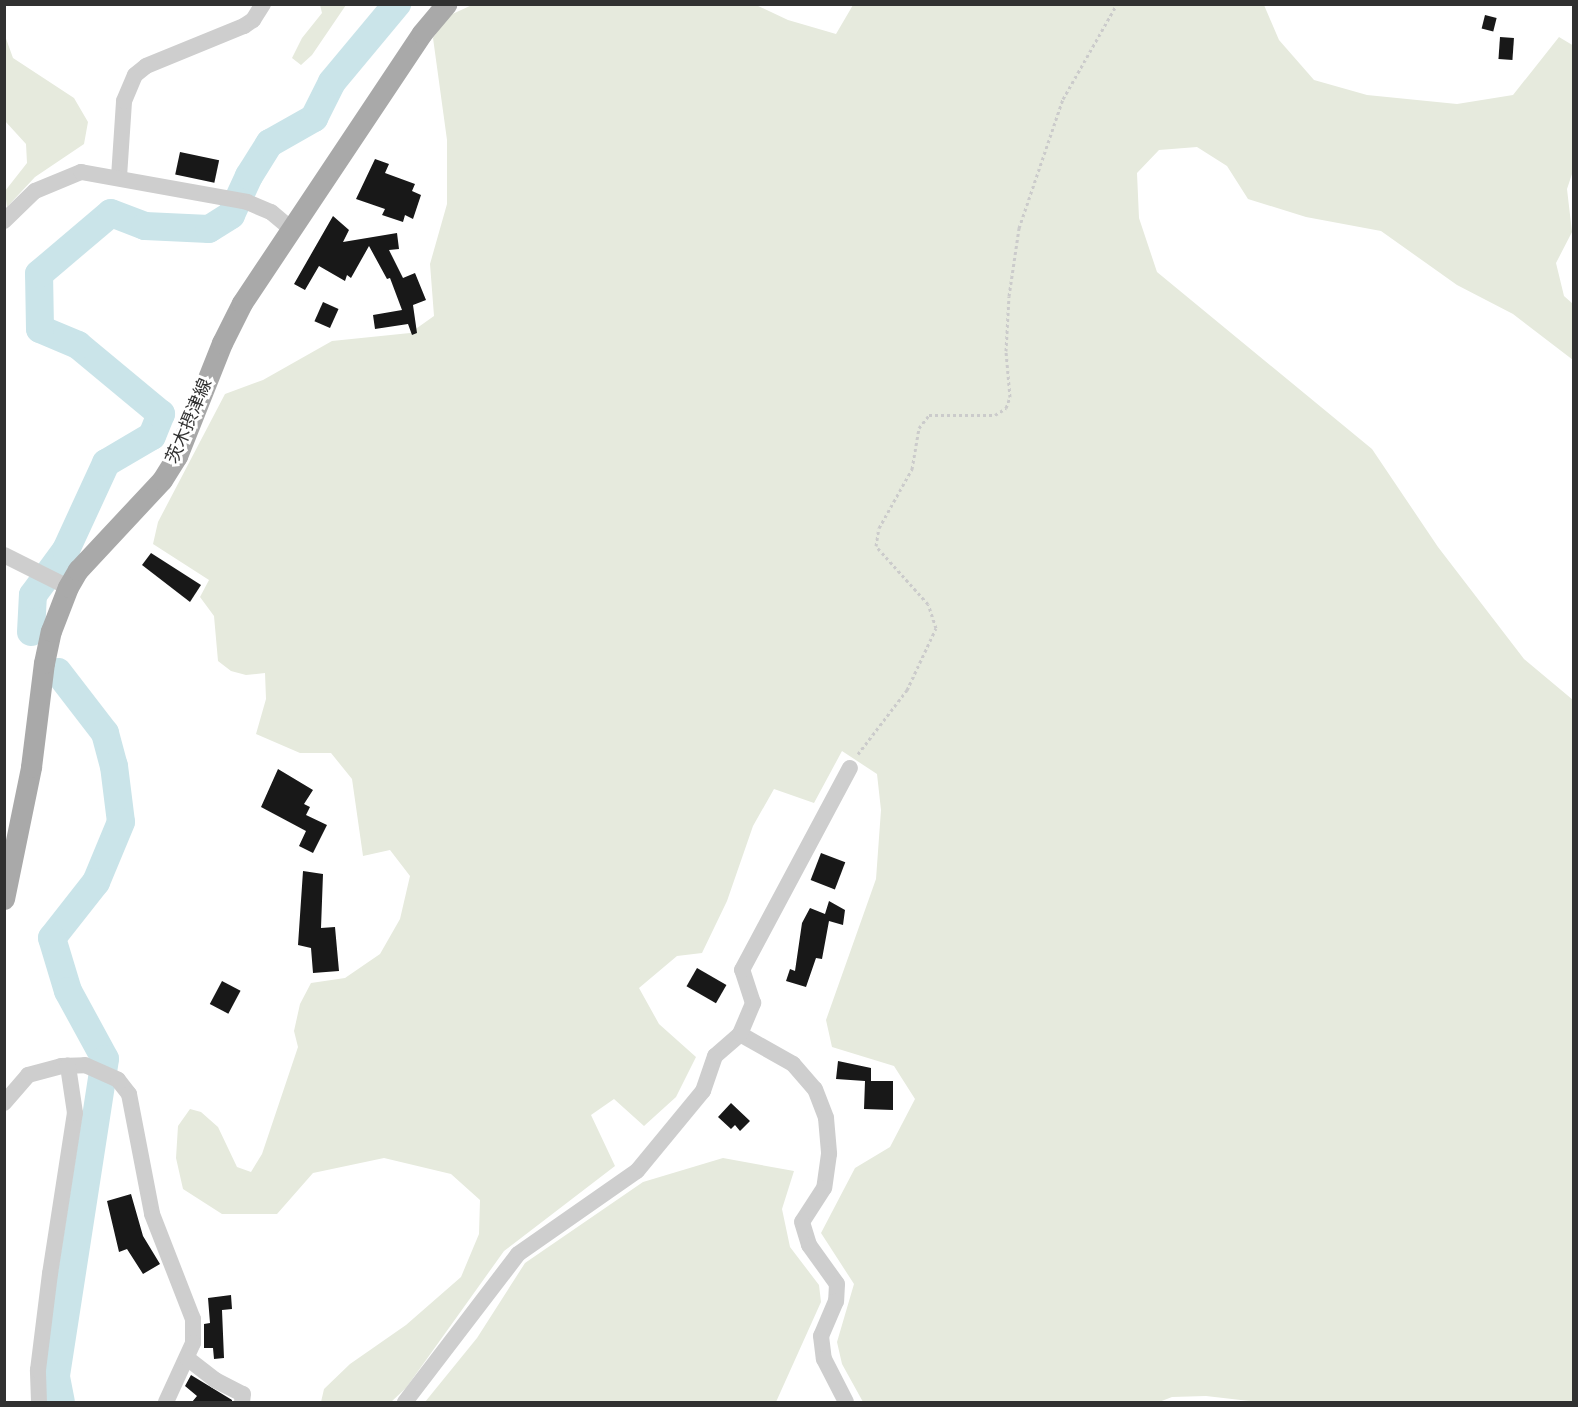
<!DOCTYPE html>
<html>
<head>
<meta charset="utf-8">
<style>
	body { margin:0 }
	#map { position:relative; width:1578px; height:1407px; overflow:hidden; background:#fff; font-family:Quicksand,"Noto Sans JP",sans-serif }
	div>[style] { position:absolute }
	.green>* { inset:0; background:#e6eadd }
	.river>* { height:28px; margin:-14px; padding:0 14px; transform-origin:14px; border-radius:14px; background:#cae4e9 }
	.building>* { inset:0; background:#181818; transform-origin:0 0 }
	.path>* { height:3px; margin-top:-1.5px; transform-origin:0; background:repeating-linear-gradient(90deg,#cbcbcb 0 3px,transparent 0 6px) }
	.minor>* { height:16px; margin:-8px; padding:0 8px; transform-origin:8px; border-radius:8px; background:#cecece }
	.major>* { height:21px; margin:-10.5px; padding:0 10.5px; transform-origin:10.5px; border-radius:10.5px; background:#a9a9a9 }
	span { translate:-50% -50%; white-space:nowrap; text-align:center; line-height:1.15; -webkit-text-stroke:6px #fff; paint-order:stroke }
	.street-label { font-size:18px; color:#313131 }
	.frame { position:absolute; inset:0; border:6px solid #313131; pointer-events:none }
</style>
</head>
<body>
<div id="map">
	<div class="green">
		<i style="clip-path:polygon(320px 5px,346px 5px,312px 55px,301px 65px,292px 58px,302px 38px,322px 13px)"></i>
		<i style="clip-path:polygon(472px 5px,756px 5px,788px 20px,836px 34px,853px 5px,1264px 5px,1279px 40px,1314px 80px,1367px 95px,1457px 104px,1513px 95px,1559px 37px,1574px 46px,1574px 168px,1567px 189px,1572px 232px,1556px 263px,1564px 296px,1573px 304px,1573px 360px,1513px 314px,1457px 285px,1381px 231px,1306px 217px,1248px 199px,1227px 166px,1197px 147px,1159px 150px,1137px 173px,1139px 218px,1157px 272px,1372px 449px,1438px 547px,1524px 659px,1573px 700px,1573px 1402px,1258px 1402px,1206px 1396px,1172px 1397px,1159px 1402px,863px 1402px,842px 1364px,837px 1342px,854px 1284px,821px 1233px,855px 1168px,890px 1147px,915px 1099px,894px 1066px,832px 1047px,826px 1020px,876px 879px,881px 810px,877px 774px,842px 751px,814px 803px,774px 789px,753px 826px,727px 901px,702px 953px,677px 956px,639px 988px,659px 1024px,696px 1057px,676px 1097px,644px 1126px,614px 1099px,591px 1115px,615px 1166px,504px 1251px,406px 1388px,391px 1402px,321px 1402px,324px 1389px,350px 1364px,406px 1325px,461px 1277px,479px 1234px,480px 1200px,451px 1174px,384px 1158px,313px 1173px,277px 1214px,222px 1214px,183px 1189px,176px 1158px,178px 1126px,190px 1109px,201px 1112px,218px 1127px,237px 1167px,251px 1172px,262px 1154px,298px 1047px,294px 1031px,300px 1004px,311px 983px,345px 978px,380px 954px,400px 919px,410px 876px,390px 850px,363px 856px,352px 779px,331px 753px,300px 753px,256px 734px,266px 699px,265px 673px,246px 675px,231px 671px,218px 661px,214px 616px,200px 597px,209px 580px,153px 544px,158px 522px,225px 394px,263px 380px,332px 341px,410px 333px,434px 316px,430px 264px,447px 204px,447px 140px,433px 38px,448px 16px)"></i>
		<i style="clip-path:polygon(4px 33px,13px 58px,74px 98px,88px 122px,84px 144px,35px 177px,7px 207px,5px 191px,27px 163px,26px 144px,5px 121px)"></i>
		<i style="clip-path:polygon(723px 1158px,794px 1171px,782px 1209px,790px 1247px,819px 1285px,821px 1302px,776px 1402px,425px 1402px,477px 1338px,525px 1263px,643px 1182px)"></i>
	</div>
	<div class="river">
		<i style="left:31px;top:632px;width:37px;rotate:-87deg"></i>
		<i style="left:33px;top:595px;width:56px;rotate:-53.7deg"></i>
		<i style="left:66px;top:550px;width:96px;rotate:-65.3deg"></i>
		<i style="left:106px;top:463px;width:53px;rotate:-30.4deg"></i>
		<i style="left:152px;top:436px;width:24px;rotate:-68deg"></i>
		<i style="left:161px;top:414px;width:108px;rotate:-140.3deg"></i>
		<i style="left:78px;top:345px;width:41px;rotate:-157.2deg"></i>
		<i style="left:40px;top:329px;width:55px;rotate:-91deg"></i>
		<i style="left:39px;top:274px;width:94px;rotate:-40.3deg"></i>
		<i style="left:111px;top:213px;width:36px;rotate:21deg"></i>
		<i style="left:145px;top:226px;width:64px;rotate:2.7deg"></i>
		<i style="left:209px;top:229px;width:26px;rotate:-32deg"></i>
		<i style="left:231px;top:215px;width:43px;rotate:-65.2deg"></i>
		<i style="left:249px;top:176px;width:39px;rotate:-58deg"></i>
		<i style="left:270px;top:143px;width:51px;rotate:-29.6deg"></i>
		<i style="left:314px;top:118px;width:40px;rotate:-63.4deg"></i>
		<i style="left:332px;top:82px;width:102px;rotate:-50.2deg"></i>
		<i style="left:58px;top:672px;width:77px;rotate:52.4deg"></i>
		<i style="left:105px;top:733px;width:34px;rotate:75deg"></i>
		<i style="left:114px;top:766px;width:56px;rotate:82.9deg"></i>
		<i style="left:121px;top:822px;width:65px;rotate:112.6deg"></i>
		<i style="left:96px;top:882px;width:71px;rotate:128.2deg"></i>
		<i style="left:52px;top:938px;width:55px;rotate:73.2deg"></i>
		<i style="left:68px;top:991px;width:77px;rotate:61.4deg"></i>
		<i style="left:105px;top:1059px;width:322px;rotate:98.8deg"></i>
		<i style="left:56px;top:1377px;width:25px;rotate:79deg"></i>
	</div>
	<div class="building">
		<i style="left:1485px;top:15px;width:12px;height:14px;rotate:14deg"></i>
		<i style="left:1500px;top:37px;width:14px;height:22px;rotate:4deg"></i>
		<i style="left:180px;top:152px;width:40px;height:23px;rotate:12deg"></i>
		<i style="clip-path:polygon(375px 159px,389px 164px,385px 173px,415px 184px,412px 191px,421px 195px,413px 219px,405px 215px,403px 222px,382px 215px,385px 209px,356px 199px)"></i>
		<i style="clip-path:polygon(333px 216px,349px 230px,343px 242px,397px 233px,399px 249px,389px 250px,403px 278px,415px 273px,426px 300px,413px 305px,417px 333px,412px 335px,408px 324px,375px 329px,373px 315px,402px 310px,390px 278px,387px 279px,369px 246px,351px 278px,347px 275px,345px 281px,319px 266px,305px 290px,294px 284px)"></i>
		<i style="left:323px;top:302px;width:17px;height:21px;rotate:24deg"></i>
		<i style="clip-path:polygon(151px 553px,201px 585px,190px 602px,142px 565px)"></i>
		<i style="clip-path:polygon(278px 769px,313px 790px,304px 804px,310px 807px,306px 815px,327px 825px,313px 853px,299px 846px,306px 831px,261px 807px)"></i>
		<i style="left:821px;top:853px;width:26px;height:29px;rotate:21deg"></i>
		<i style="clip-path:polygon(303px 871px,323px 874px,321px 928px,335px 927px,339px 971px,313px 973px,311px 948px,298px 945px)"></i>
		<i style="clip-path:polygon(829px 901px,845px 910px,843px 925px,829px 921px,822px 959px,816px 958px,806px 987px,786px 981px,790px 969px,795px 971px,802px 923px,810px 908px,825px 914px)"></i>
		<i style="left:697px;top:968px;width:34px;height:21px;rotate:30deg"></i>
		<i style="left:222px;top:981px;width:21px;height:26px;rotate:28deg"></i>
		<i style="clip-path:polygon(838px 1061px,871px 1068px,871px 1081px,893px 1081px,893px 1110px,864px 1109px,865px 1081px,836px 1079px)"></i>
		<i style="clip-path:polygon(731px 1103px,750px 1121px,740px 1131px,735px 1125px,731px 1129px,718px 1117px)"></i>
		<i style="clip-path:polygon(131px 1194px,143px 1236px,160px 1264px,143px 1274px,127px 1249px,119px 1252px,107px 1201px)"></i>
		<i style="clip-path:polygon(231px 1295px,232px 1309px,222px 1310px,224px 1358px,214px 1359px,213px 1348px,204px 1348px,204px 1324px,210px 1323px,208px 1298px)"></i>
		<i style="clip-path:polygon(191px 1375px,232px 1400px,232px 1402px,192px 1402px,197px 1396px,185px 1386px)"></i>
	</div>
	<div class="path">
		<i style="left:858px;top:754px;width:81px;rotate:-52.6deg"></i>
		<i style="left:907px;top:690px;width:68px;rotate:-64.9deg"></i>
		<i style="left:936px;top:628px;width:25px;rotate:-108deg"></i>
		<i style="left:928px;top:604px;width:78px;rotate:-131.9deg"></i>
		<i style="left:876px;top:546px;width:18px;rotate:-81deg"></i>
		<i style="left:879px;top:528px;width:68px;rotate:-60.8deg"></i>
		<i style="left:912px;top:469px;width:42px;rotate:-80.3deg"></i>
		<i style="left:919px;top:428px;width:16px;rotate:-52deg"></i>
		<i style="left:929px;top:415px;width:66px"></i>
		<i style="left:995px;top:415px;width:13px;rotate:-32deg"></i>
		<i style="left:1006px;top:408px;width:12px;rotate:-70deg"></i>
		<i style="left:1010px;top:397px;width:46px;rotate:-95deg"></i>
		<i style="left:1006px;top:351px;width:55px;rotate:-86.9deg"></i>
		<i style="left:1009px;top:296px;width:69px;rotate:-81.6deg"></i>
		<i style="left:1019px;top:228px;width:136px;rotate:-71.2deg"></i>
		<i style="left:1063px;top:99px;width:109px;rotate:-60.4deg"></i>
	</div>
	<div class="minor">
		<i style="left:119px;top:177px;width:76px;rotate:-86.2deg"></i>
		<i style="left:124px;top:101px;width:28px;rotate:-67deg"></i>
		<i style="left:135px;top:75px;width:14px;rotate:-39deg"></i>
		<i style="left:146px;top:66px;width:106px;rotate:-22.2deg"></i>
		<i style="left:244px;top:26px;width:11px;rotate:-34deg"></i>
		<i style="left:253px;top:20px;width:19px;rotate:-58deg"></i>
		<i style="left:4px;top:221px;width:43px;rotate:-44.1deg"></i>
		<i style="left:35px;top:191px;width:50px;rotate:-22.4deg"></i>
		<i style="left:81px;top:172px;width:169px;rotate:10.2deg"></i>
		<i style="left:247px;top:202px;width:26px;rotate:23deg"></i>
		<i style="left:271px;top:212px;width:25px;rotate:40deg"></i>
		<i style="left:4px;top:555px;width:72px;rotate:26.6deg"></i>
		<i style="left:740px;top:1034px;width:61px;rotate:29.5deg"></i>
		<i style="left:793px;top:1064px;width:33px;rotate:49deg"></i>
		<i style="left:815px;top:1089px;width:31px;rotate:69deg"></i>
		<i style="left:826px;top:1118px;width:36px;rotate:85deg"></i>
		<i style="left:829px;top:1154px;width:34px;rotate:98deg"></i>
		<i style="left:824px;top:1188px;width:40px;rotate:122.9deg"></i>
		<i style="left:802px;top:1222px;width:24px;rotate:73deg"></i>
		<i style="left:809px;top:1245px;width:48px;rotate:54.3deg"></i>
		<i style="left:837px;top:1284px;width:17px;rotate:93deg"></i>
		<i style="left:836px;top:1301px;width:38px;rotate:113deg"></i>
		<i style="left:821px;top:1336px;width:23px;rotate:83deg"></i>
		<i style="left:824px;top:1359px;width:48px;rotate:62.9deg"></i>
		<i style="left:4px;top:1103px;width:37px;rotate:-49deg"></i>
		<i style="left:28px;top:1075px;width:34px;rotate:-15deg"></i>
		<i style="left:61px;top:1066px;width:24px;rotate:-2deg"></i>
		<i style="left:85px;top:1065px;width:36px;rotate:24deg"></i>
		<i style="left:118px;top:1080px;width:18px;rotate:52deg"></i>
		<i style="left:129px;top:1094px;width:122px;rotate:79.1deg"></i>
		<i style="left:152px;top:1214px;width:113px;rotate:68.7deg"></i>
		<i style="left:193px;top:1319px;width:24px;rotate:90deg"></i>
		<i style="left:193px;top:1343px;width:65px;rotate:114.6deg"></i>
		<i style="left:187px;top:1358px;width:36px;rotate:38deg"></i>
		<i style="left:215px;top:1380px;width:31px;rotate:27deg"></i>
		<i style="left:243px;top:1394px;width:8px;rotate:97deg"></i>
		<i style="left:39px;top:1402px;width:32px;rotate:-92deg"></i>
		<i style="left:38px;top:1370px;width:97px;rotate:-82.9deg"></i>
		<i style="left:50px;top:1274px;width:163px;rotate:-81.2deg"></i>
		<i style="left:75px;top:1113px;width:48px;rotate:-98.5deg"></i>
		<i style="left:405px;top:1402px;width:186px;rotate:-52.6deg"></i>
		<i style="left:518px;top:1254px;width:145px;rotate:-34.9deg"></i>
		<i style="left:637px;top:1171px;width:104px;rotate:-50.5deg"></i>
		<i style="left:703px;top:1091px;width:37px;rotate:-71deg"></i>
		<i style="left:715px;top:1056px;width:33px;rotate:-41deg"></i>
		<i style="left:740px;top:1034px;width:34px;rotate:-67deg"></i>
		<i style="left:753px;top:1003px;width:35px;rotate:-108deg"></i>
		<i style="left:742px;top:970px;width:229px;rotate:-61.9deg"></i>
	</div>
	<div class="major">
		<i style="left:4px;top:899px;width:135px;rotate:-78.4deg"></i>
		<i style="left:31px;top:767px;width:105px;rotate:-82.9deg"></i>
		<i style="left:44px;top:663px;width:33px;rotate:-78deg"></i>
		<i style="left:51px;top:631px;width:47px;rotate:-68.9deg"></i>
		<i style="left:68px;top:587px;width:20px;rotate:-60deg"></i>
		<i style="left:78px;top:570px;width:123px;rotate:-47deg"></i>
		<i style="left:162px;top:480px;width:28px;rotate:-58deg"></i>
		<i style="left:177px;top:456px;width:122px;rotate:-68.3deg"></i>
		<i style="left:222px;top:343px;width:45px;rotate:-63.4deg"></i>
		<i style="left:242px;top:303px;width:324px;rotate:-56.3deg"></i>
		<i style="left:422px;top:33px;width:38px;rotate:-50deg"></i>
	</div>
	<div class="street-label">
		<span style="left:189px;top:421px;rotate:-67deg">茨木摂津線</span>
	</div>
	<div class="frame"></div>
</div>
</body>
</html>
